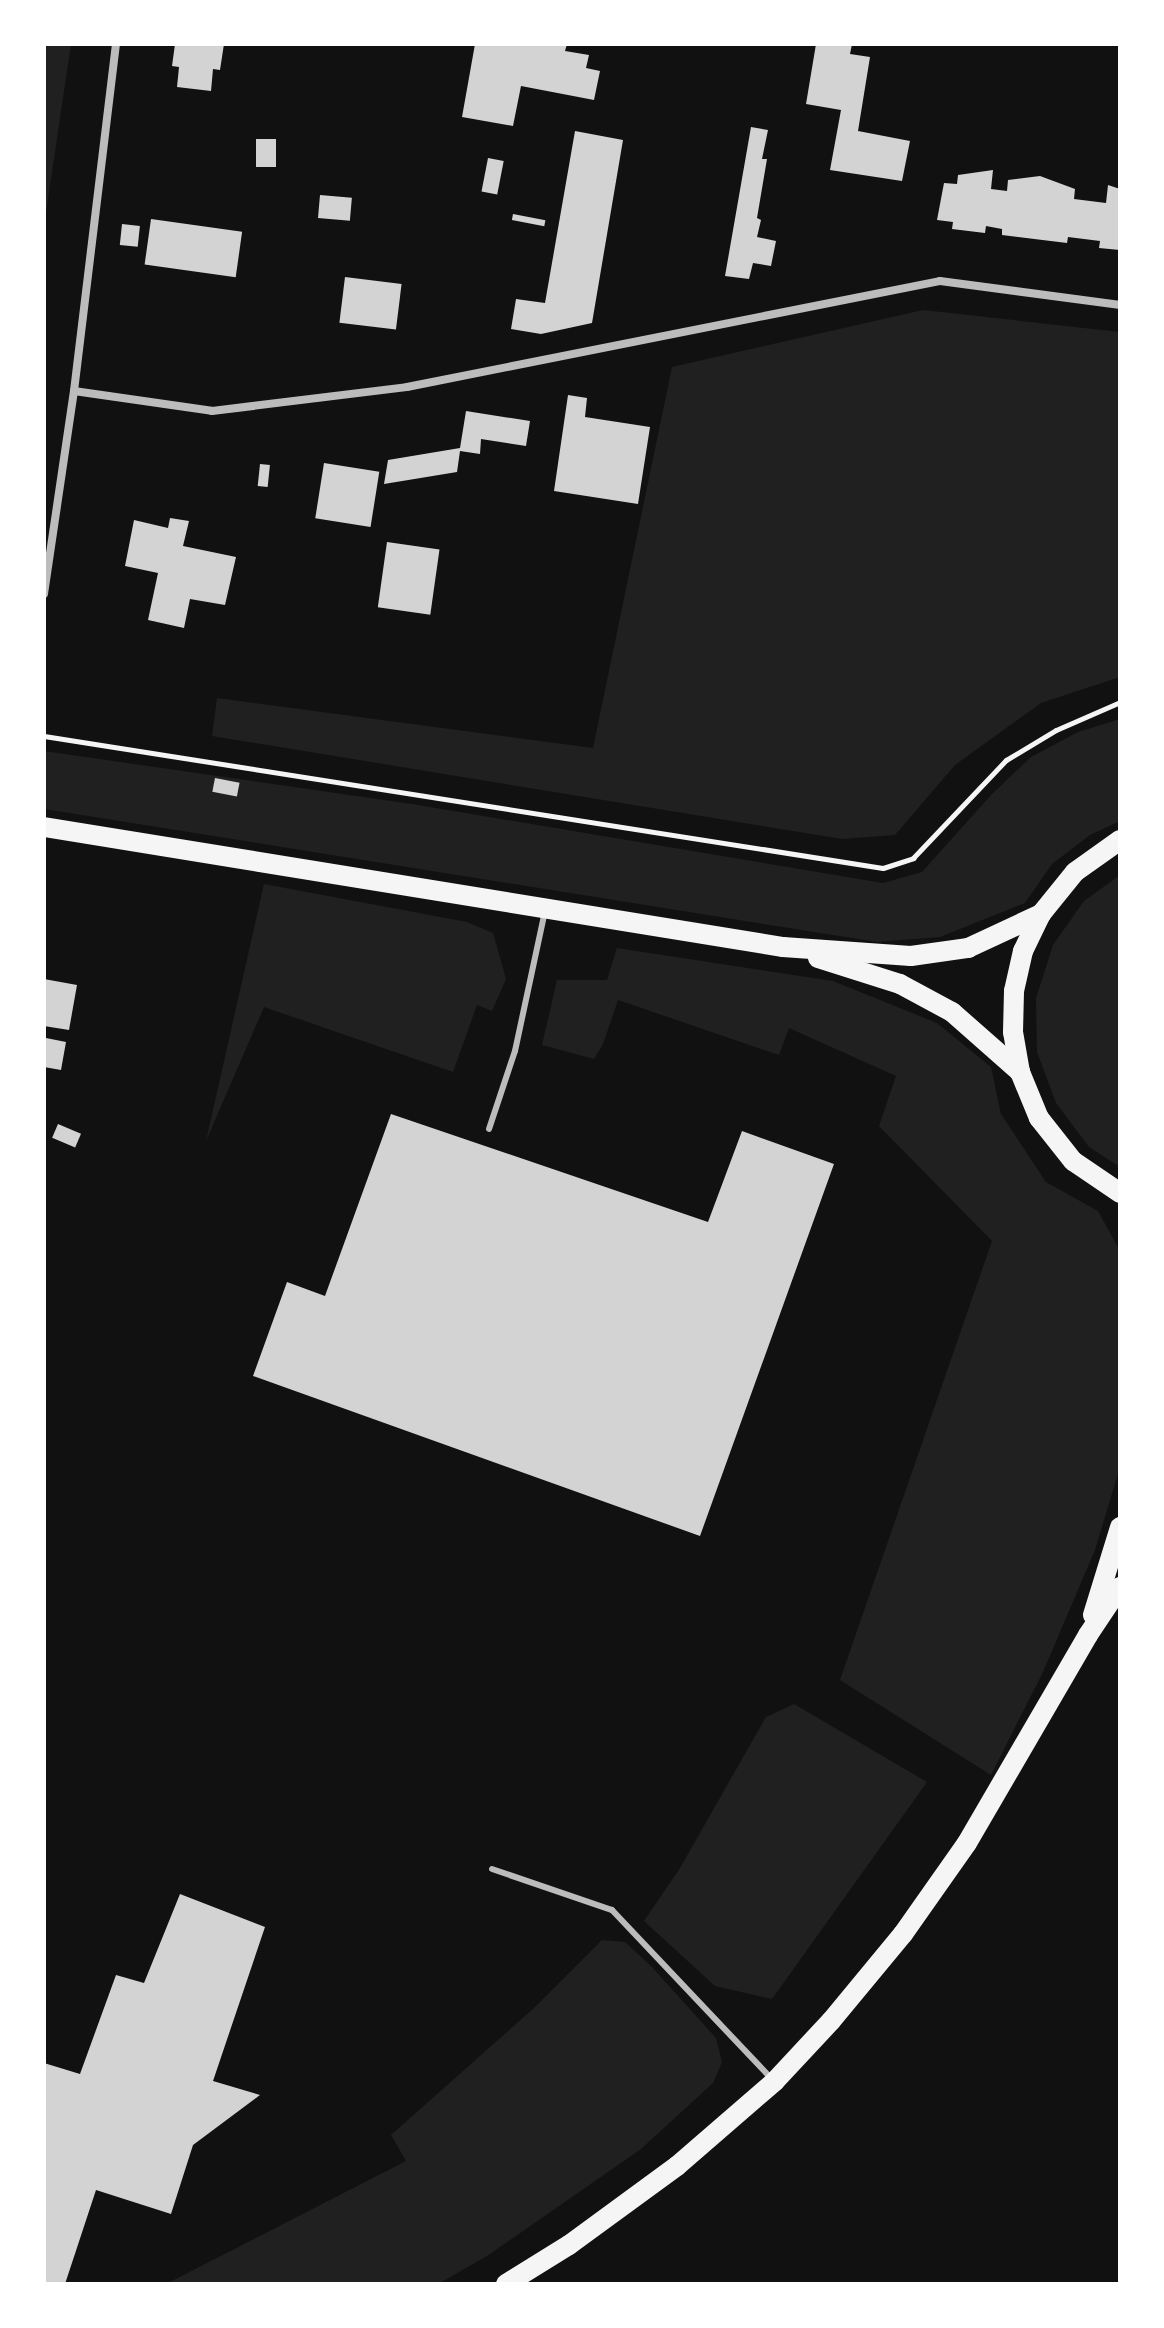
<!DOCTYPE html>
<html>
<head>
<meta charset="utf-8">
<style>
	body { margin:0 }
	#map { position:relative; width:1164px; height:2328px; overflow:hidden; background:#111; font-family:Jost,sans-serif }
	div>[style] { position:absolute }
	.green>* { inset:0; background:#202020 }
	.building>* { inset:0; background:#d3d3d3; transform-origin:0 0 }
	.path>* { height:5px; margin:-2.5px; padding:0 2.5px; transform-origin:2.5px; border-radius:2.5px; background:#f5f5f5 }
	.service>* { height:6px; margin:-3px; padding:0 3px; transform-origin:3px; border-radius:3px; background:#bcbcbc }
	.minor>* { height:8px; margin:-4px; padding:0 4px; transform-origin:4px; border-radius:4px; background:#bcbcbc }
	.primary>* { height:20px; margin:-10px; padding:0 10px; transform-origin:10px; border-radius:10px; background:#f5f5f5 }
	span { translate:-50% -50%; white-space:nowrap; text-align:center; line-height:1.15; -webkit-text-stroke:8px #fff; paint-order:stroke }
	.frame { position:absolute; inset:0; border:46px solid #fff; pointer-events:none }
</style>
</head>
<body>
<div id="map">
	<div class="green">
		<i style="clip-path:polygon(44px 44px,71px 44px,44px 226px)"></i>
		<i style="clip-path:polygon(923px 310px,1120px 332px,1120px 677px,1041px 703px,955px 765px,895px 835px,842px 839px,212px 736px,217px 698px,593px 748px,672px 367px)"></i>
		<i style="clip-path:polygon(1120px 719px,1120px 821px,1090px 835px,1052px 864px,1025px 903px,940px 937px,877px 942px,44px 809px,44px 751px,412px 804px,883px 883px,922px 872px,991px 795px,1031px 757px,1078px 732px)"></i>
		<i style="clip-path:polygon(1120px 875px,1120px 1167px,1089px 1147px,1056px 1103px,1037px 1052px,1036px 998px,1053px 945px,1084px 901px)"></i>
		<i style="clip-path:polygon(264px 884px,467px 922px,493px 933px,506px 979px,492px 1011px,477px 1005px,453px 1072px,264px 1007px,206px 1141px)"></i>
		<i style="clip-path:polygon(617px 948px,833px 981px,937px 1023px,991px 1067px,1001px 1114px,1046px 1182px,1098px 1211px,1120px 1251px,1120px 1467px,1095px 1550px,1043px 1672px,991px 1775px,840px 1680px,992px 1241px,879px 1126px,896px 1076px,789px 1028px,779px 1055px,618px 1000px,603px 1044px,594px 1059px,542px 1045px,557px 980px,607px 980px)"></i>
		<i style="clip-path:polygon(794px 1704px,927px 1782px,772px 1999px,715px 1986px,644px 1921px,680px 1868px,766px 1717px)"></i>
		<i style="clip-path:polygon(602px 1940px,625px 1942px,651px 1966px,716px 2038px,722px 2062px,713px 2083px,641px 2149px,487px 2256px,438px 2284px,166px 2284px,406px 2161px,391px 2135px,534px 2008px)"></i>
	</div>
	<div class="building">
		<i style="clip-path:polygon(175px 44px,224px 44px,220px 70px,213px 69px,211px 91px,177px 87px,179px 67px,172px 66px)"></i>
		<i style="clip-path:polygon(475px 44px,567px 44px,565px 51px,589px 55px,586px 68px,600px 71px,594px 100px,521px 86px,513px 126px,462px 117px)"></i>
		<i style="clip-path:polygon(816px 44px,852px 44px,850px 54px,870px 57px,858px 131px,910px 141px,902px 181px,830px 170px,841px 110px,806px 104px)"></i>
		<i style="clip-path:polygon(751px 127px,768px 130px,762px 159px,767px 159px,757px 218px,761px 220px,757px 237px,776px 241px,771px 266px,753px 263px,749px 279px,725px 276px)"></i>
		<i style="clip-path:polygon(575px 131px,623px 140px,592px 323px,541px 334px,511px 329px,516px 299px,545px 303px)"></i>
		<i style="left:276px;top:139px;width:28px;height:20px;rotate:90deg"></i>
		<i style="left:488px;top:158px;width:16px;height:34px;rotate:11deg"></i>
		<i style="clip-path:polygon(993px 170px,991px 189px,1007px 191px,1008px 180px,1040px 176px,1075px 189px,1074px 199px,1106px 203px,1108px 185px,1120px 189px,1120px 250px,1099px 248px,1100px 241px,1068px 237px,1067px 243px,1002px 235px,1002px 229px,986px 226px,985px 233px,952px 229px,953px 222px,937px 220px,944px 183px,957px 184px,958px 175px)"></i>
		<i style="left:320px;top:195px;width:32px;height:23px;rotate:5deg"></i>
		<i style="left:513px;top:214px;width:33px;height:6px;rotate:11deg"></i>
		<i style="left:151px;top:219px;width:92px;height:46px;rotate:8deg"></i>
		<i style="left:122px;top:224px;width:18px;height:21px;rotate:6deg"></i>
		<i style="left:345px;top:277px;width:57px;height:46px;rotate:7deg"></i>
		<i style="clip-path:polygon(568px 395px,587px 398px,585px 417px,650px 427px,638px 504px,554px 491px)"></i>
		<i style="clip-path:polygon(466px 411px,530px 421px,526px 446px,481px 439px,480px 454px,460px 451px,457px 472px,384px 484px,388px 460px,460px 448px)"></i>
		<i style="left:324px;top:463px;width:56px;height:56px;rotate:9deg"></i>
		<i style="left:260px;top:464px;width:10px;height:22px;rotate:6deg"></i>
		<i style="clip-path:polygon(170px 518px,189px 521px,183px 546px,236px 557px,225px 605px,190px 599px,184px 628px,148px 620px,158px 573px,125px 566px,134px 520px,168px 528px)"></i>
		<i style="left:387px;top:542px;width:53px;height:66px;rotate:8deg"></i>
		<i style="left:215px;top:778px;width:25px;height:14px;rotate:11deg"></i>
		<i style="clip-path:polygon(44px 979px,77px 985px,69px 1030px,44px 1026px)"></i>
		<i style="clip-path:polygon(46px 1038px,66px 1042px,61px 1070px,44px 1067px)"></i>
		<i style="clip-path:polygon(391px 1114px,708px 1222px,742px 1131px,834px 1164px,700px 1536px,253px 1376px,287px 1282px,325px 1296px)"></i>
		<i style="left:58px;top:1124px;width:25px;height:15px;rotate:23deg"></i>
		<i style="clip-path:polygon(180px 1894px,265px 1927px,213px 2081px,260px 2095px,193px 2145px,171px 2214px,96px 2190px,65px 2284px,44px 2284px,44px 2063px,80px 2074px,116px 1975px,144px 1983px)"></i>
	</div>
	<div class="path">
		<i style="left:44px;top:736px;width:849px;rotate:8.94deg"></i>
		<i style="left:883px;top:868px;width:32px;rotate:-18deg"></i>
		<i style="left:913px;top:858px;width:135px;rotate:-46.5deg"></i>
		<i style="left:1006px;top:760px;width:58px;rotate:-31deg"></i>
		<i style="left:1056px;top:730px;width:70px;rotate:-23.6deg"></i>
	</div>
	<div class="service">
		<i style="left:489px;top:1129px;width:82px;rotate:-71.6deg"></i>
		<i style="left:515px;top:1051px;width:143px;rotate:-77.9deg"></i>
		<i style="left:492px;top:1869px;width:127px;rotate:18.9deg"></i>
		<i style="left:612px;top:1910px;width:233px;rotate:46.6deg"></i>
	</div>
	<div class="minor">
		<i style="left:74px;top:391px;width:139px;rotate:8.2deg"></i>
		<i style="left:212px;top:411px;width:196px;rotate:-7deg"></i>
		<i style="left:407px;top:387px;width:543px;rotate:-11.25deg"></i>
		<i style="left:940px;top:281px;width:182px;rotate:7.6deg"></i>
		<i style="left:44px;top:594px;width:205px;rotate:-81.6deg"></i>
		<i style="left:74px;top:391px;width:350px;rotate:-83.1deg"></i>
	</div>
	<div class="primary">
		<i style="left:44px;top:827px;width:749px;rotate:9.22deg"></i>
		<i style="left:783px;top:947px;width:128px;rotate:4deg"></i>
		<i style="left:911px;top:956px;width:58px;rotate:-8deg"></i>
		<i style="left:968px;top:948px;width:81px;rotate:-25deg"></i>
		<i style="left:1120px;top:840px;width:55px;rotate:144.6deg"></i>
		<i style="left:1075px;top:872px;width:54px;rotate:129deg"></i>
		<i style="left:1041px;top:914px;width:41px;rotate:115.9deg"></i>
		<i style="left:1023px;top:951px;width:41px;rotate:102.7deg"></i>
		<i style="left:1014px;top:991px;width:41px;rotate:91.4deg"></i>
		<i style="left:1013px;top:1032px;width:41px;rotate:80.1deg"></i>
		<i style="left:1020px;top:1072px;width:50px;rotate:67.6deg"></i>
		<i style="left:1039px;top:1118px;width:55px;rotate:51.7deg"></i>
		<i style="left:1073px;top:1161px;width:57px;rotate:34.2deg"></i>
		<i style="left:818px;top:958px;width:86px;rotate:17.6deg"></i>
		<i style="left:900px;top:984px;width:59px;rotate:28.3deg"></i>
		<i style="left:952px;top:1012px;width:91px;rotate:41.4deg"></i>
		<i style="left:1093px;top:1615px;width:92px;rotate:-72.9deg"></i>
		<i style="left:506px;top:2284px;width:74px;rotate:-31.8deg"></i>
		<i style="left:569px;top:2245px;width:134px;rotate:-36.2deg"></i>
		<i style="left:677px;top:2166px;width:130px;rotate:-40.9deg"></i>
		<i style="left:775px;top:2081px;width:82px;rotate:-47deg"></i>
		<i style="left:831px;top:2021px;width:113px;rotate:-50.4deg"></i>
		<i style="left:903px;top:1934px;width:111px;rotate:-54.9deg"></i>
		<i style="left:967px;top:1843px;width:241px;rotate:-59.8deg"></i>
		<i style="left:1088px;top:1635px;width:58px;rotate:-56.3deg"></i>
	</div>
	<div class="frame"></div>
</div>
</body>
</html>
